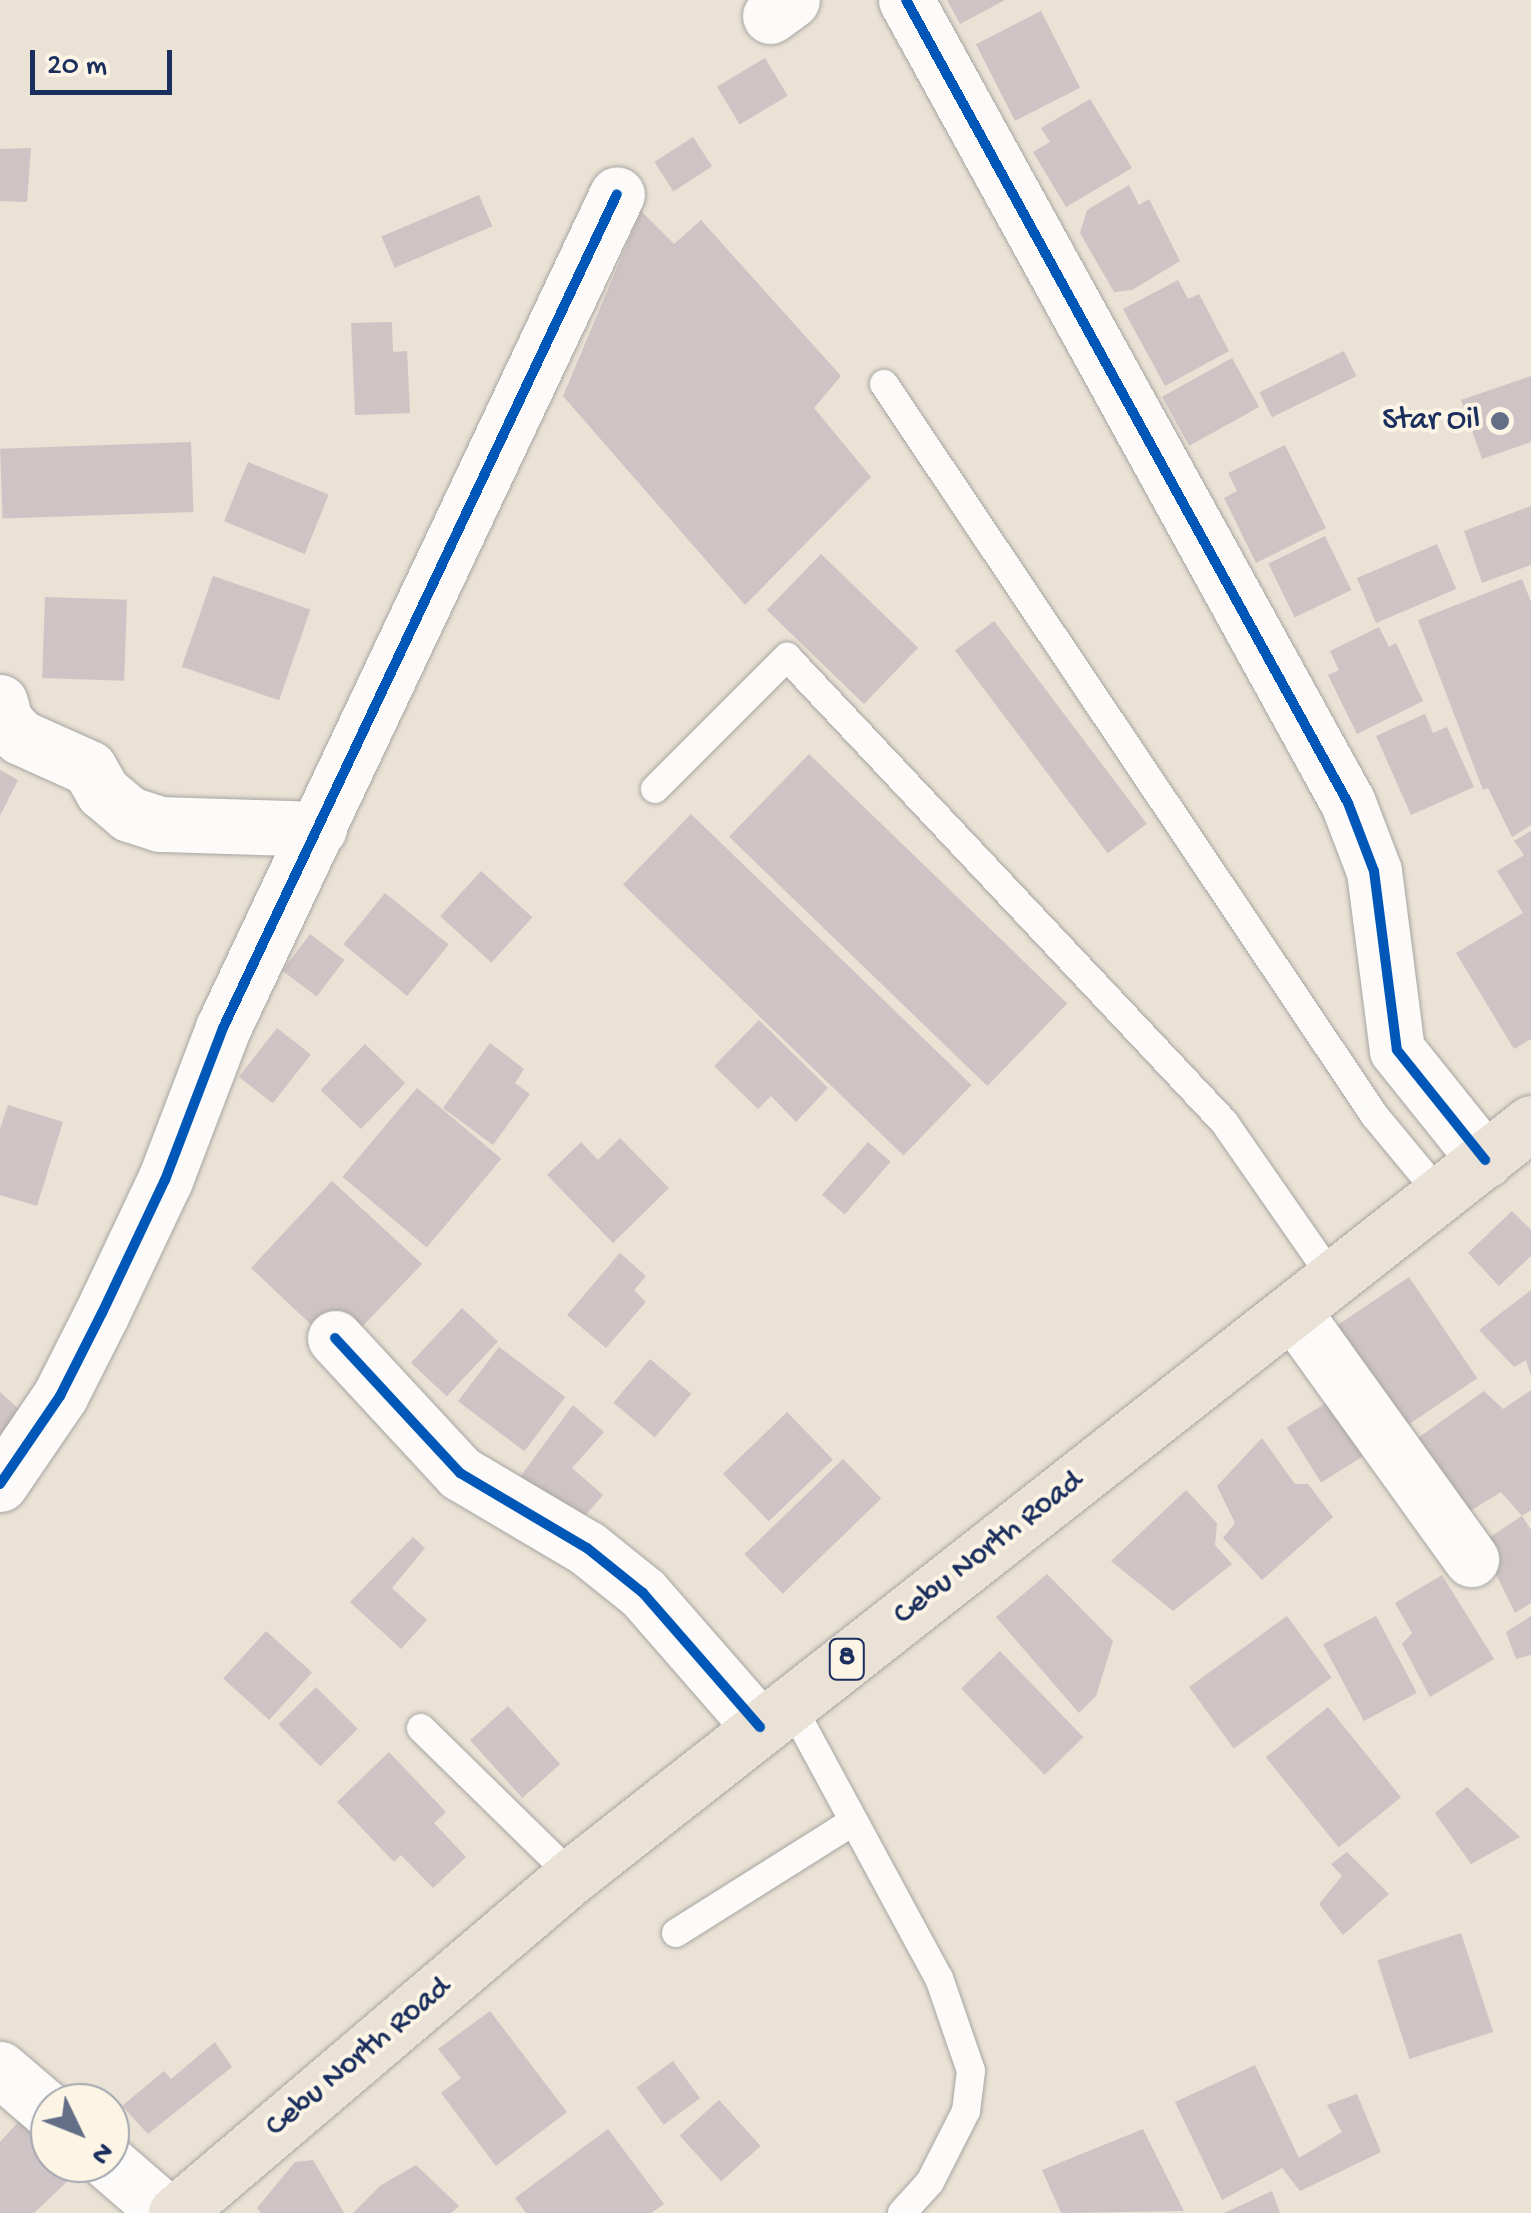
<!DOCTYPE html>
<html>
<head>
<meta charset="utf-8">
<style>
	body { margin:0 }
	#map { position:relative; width:1531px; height:2213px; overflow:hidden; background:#eae2d4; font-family:"Gochi Hand",sans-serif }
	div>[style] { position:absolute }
	.building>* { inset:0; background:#cec3c5; transform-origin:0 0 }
	.roads { filter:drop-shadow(0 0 2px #a7a5a3) drop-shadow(0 0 2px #a7a5a3) }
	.lane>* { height:28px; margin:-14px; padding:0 14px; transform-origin:14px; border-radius:14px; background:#fcfbf9 }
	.street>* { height:55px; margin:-27.5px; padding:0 27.5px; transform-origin:27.5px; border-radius:27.5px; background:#fcfbf9 }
	.primary>* { height:55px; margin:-27.5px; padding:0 27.5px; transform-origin:27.5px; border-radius:27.5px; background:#eae2d6 }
	.cycleway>* { height:10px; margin:-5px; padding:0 5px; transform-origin:5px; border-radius:5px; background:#0057b8 }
	.dots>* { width:28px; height:28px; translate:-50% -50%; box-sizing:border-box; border:5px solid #fcf5e5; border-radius:50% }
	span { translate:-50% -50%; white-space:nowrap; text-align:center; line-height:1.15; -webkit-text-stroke:8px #fcf5e5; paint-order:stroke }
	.shield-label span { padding:2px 8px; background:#fcf5e5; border:2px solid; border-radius:8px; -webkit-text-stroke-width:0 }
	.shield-label { font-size:30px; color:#1b2f5e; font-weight:700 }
	.poi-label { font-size:32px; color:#1b2f5e }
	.right { translate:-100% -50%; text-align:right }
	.street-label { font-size:32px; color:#1b2f5e }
	.north { position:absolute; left:30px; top:2083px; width:100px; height:100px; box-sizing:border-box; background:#fcf5e5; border:2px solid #a2a6af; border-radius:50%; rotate:133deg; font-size:28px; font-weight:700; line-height:40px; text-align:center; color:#1b2f5e }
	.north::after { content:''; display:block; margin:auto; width:35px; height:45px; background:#636e87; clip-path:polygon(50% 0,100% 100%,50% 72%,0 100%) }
	.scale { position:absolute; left:30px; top:50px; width:142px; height:45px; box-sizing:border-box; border:5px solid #1b2f5e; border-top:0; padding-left:12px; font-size:30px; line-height:35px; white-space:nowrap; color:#1b2f5e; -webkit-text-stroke:8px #fcf5e5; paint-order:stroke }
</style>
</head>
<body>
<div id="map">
	<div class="building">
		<i style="clip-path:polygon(947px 0,1005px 0,960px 24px)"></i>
		<i style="left:1041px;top:11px;width:86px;height:73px;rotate:63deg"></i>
		<i style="left:765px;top:58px;width:44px;height:56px;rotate:59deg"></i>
		<i style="clip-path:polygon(1090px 99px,1132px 168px,1066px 207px,1033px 152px,1050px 142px,1041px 128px)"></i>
		<i style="left:693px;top:137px;width:35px;height:46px;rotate:57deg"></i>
		<i style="clip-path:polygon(31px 148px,27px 202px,0 201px,0 149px)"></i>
		<i style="clip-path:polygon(1129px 185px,1139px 205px,1149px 199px,1180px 261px,1132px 290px,1114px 292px,1080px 233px,1087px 210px)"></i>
		<i style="left:479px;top:195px;width:34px;height:106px;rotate:67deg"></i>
		<i style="clip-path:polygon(641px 211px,674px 244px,701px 220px,841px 376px,814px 408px,871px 477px,745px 605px,563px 396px)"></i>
		<i style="clip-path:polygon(1178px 280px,1188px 299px,1199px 294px,1229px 351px,1165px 386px,1123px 309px)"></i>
		<i style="clip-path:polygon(392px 322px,393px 352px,407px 351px,410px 413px,355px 415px,351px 323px)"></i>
		<i style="left:1344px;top:351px;width:28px;height:94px;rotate:64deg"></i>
		<i style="left:1232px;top:358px;width:56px;height:80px;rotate:61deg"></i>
		<i style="clip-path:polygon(1531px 376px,1531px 442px,1482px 459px,1461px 400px)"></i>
		<i style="left:191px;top:442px;width:70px;height:191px;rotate:88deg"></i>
		<i style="clip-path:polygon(1285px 445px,1326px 528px,1256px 563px,1224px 498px,1237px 491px,1228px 473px)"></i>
		<i style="left:248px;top:462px;width:87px;height:64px;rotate:22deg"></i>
		<i style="clip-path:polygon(1531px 506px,1531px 565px,1482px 583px,1464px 531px)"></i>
		<i style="left:1325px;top:536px;width:60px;height:63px;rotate:64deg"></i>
		<i style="left:1437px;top:544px;width:49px;height:87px;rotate:67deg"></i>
		<i style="left:821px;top:554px;width:135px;height:78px;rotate:44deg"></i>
		<i style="left:213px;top:576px;width:103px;height:96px;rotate:19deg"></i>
		<i style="clip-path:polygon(1522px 579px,1531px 602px,1531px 825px,1512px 837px,1488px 788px,1483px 790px,1418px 620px)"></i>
		<i style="left:45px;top:597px;width:82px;height:81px;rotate:2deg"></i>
		<i style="left:994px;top:621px;width:254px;height:49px;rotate:53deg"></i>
		<i style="clip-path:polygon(1379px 627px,1389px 647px,1396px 643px,1423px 701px,1357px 734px,1328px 675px,1339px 670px,1330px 651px)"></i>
		<i style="clip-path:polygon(1425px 714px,1433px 733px,1447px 727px,1474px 787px,1411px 815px,1376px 736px)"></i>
		<i style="left:809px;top:754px;width:359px;height:115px;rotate:44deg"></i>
		<i style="clip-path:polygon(0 770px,18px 780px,0 816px)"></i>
		<i style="left:691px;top:814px;width:390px;height:98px;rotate:44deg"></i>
		<i style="clip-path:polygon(1531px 831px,1531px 1039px,1514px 1049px,1456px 953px,1523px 913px,1497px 871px,1524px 855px,1514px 841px)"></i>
		<i style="left:481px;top:871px;width:69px;height:61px;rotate:42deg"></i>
		<i style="left:385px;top:893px;width:82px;height:66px;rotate:39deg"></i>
		<i style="left:310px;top:934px;width:43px;height:46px;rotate:37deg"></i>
		<i style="clip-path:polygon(759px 1020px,828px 1088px,796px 1122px,771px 1096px,758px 1109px,714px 1066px)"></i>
		<i style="left:277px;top:1028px;width:43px;height:62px;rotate:38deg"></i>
		<i style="clip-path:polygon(490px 1043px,524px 1069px,515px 1083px,530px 1094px,493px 1145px,443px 1108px)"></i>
		<i style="left:365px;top:1044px;width:56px;height:64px;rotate:44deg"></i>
		<i style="left:417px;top:1088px;width:110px;height:116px;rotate:40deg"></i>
		<i style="clip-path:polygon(8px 1105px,63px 1122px,37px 1206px,0 1195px,0 1129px)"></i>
		<i style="clip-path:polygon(620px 1138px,669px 1188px,613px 1243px,547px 1175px,581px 1142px,598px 1160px)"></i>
		<i style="left:868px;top:1142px;width:30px;height:70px;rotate:41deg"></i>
		<i style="clip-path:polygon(332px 1181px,422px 1264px,358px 1331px,322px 1335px,251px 1268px)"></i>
		<i style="clip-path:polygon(1512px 1211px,1531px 1230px,1531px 1256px,1499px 1286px,1468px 1253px)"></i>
		<i style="clip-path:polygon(620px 1253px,646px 1276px,634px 1290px,646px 1302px,606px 1348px,567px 1315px)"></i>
		<i style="left:1409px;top:1277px;width:122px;height:90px;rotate:56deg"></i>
		<i style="clip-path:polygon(1531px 1290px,1531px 1374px,1530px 1374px,1526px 1360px,1514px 1367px,1479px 1330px)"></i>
		<i style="left:462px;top:1308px;width:49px;height:75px;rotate:43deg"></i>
		<i style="left:499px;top:1347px;width:83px;height:68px;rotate:37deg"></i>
		<i style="left:650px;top:1359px;width:54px;height:57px;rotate:40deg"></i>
		<i style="clip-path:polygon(1531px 1390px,1531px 1510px,1522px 1516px,1501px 1492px,1449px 1524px,1408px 1445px,1484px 1391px,1503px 1409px)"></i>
		<i style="clip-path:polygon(0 1392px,30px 1419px,0 1460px)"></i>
		<i style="left:1340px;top:1394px;width:65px;height:63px;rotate:58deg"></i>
		<i style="clip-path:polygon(573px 1405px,604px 1432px,572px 1468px,603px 1495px,573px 1530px,517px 1481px)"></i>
		<i style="left:787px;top:1412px;width:66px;height:89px;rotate:46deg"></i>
		<i style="clip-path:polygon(1262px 1438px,1295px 1484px,1308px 1484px,1333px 1517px,1262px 1580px,1223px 1538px,1235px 1523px,1217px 1486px)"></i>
		<i style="left:843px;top:1459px;width:55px;height:137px;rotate:46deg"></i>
		<i style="clip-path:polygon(1186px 1490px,1217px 1523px,1215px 1545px,1232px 1564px,1173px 1611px,1111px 1561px)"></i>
		<i style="clip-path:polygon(1522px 1516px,1531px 1530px,1531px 1603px,1515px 1613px,1481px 1543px)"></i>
		<i style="clip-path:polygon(413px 1537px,425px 1548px,392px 1588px,427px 1620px,401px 1649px,350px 1602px)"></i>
		<i style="clip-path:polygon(1047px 1574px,1113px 1641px,1096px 1696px,1079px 1713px,996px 1617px)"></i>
		<i style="clip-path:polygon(1442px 1575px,1494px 1659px,1430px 1697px,1402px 1644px,1412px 1633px,1395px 1603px)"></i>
		<i style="left:1287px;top:1616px;width:76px;height:121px;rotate:54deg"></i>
		<i style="left:1376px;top:1616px;width:87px;height:60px;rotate:62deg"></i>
		<i style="clip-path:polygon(1531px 1616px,1531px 1655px,1516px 1659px,1506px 1632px)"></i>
		<i style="left:266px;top:1631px;width:62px;height:64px;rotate:42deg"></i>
		<i style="left:1000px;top:1651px;width:120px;height:54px;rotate:46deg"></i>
		<i style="left:316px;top:1687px;width:59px;height:53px;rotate:45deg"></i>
		<i style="left:508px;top:1706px;width:78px;height:51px;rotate:48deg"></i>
		<i style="left:1328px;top:1707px;width:116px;height:80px;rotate:51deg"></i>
		<i style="clip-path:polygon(389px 1752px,446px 1812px,434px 1823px,466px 1857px,433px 1888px,401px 1855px,394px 1862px,337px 1802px)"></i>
		<i style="clip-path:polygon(1467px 1787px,1520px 1837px,1471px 1864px,1435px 1813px)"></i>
		<i style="clip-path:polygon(1347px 1852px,1389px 1894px,1343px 1935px,1319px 1904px,1342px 1876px,1331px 1864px)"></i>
		<i style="left:1461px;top:1933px;width:104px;height:88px;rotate:72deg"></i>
		<i style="clip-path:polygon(490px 2011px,567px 2112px,496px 2166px,441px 2093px,461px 2078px,438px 2049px)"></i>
		<i style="clip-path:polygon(215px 2042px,232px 2067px,148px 2134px,122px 2106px,164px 2071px,171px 2079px)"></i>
		<i style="left:673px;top:2061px;width:46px;height:45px;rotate:54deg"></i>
		<i style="clip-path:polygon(1255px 2065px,1299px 2158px,1342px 2132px,1327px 2105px,1357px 2094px,1381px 2152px,1300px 2191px,1282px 2168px,1222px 2200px,1175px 2102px)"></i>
		<i style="left:719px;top:2100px;width:62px;height:53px;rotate:48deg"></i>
		<i style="clip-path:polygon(20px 2120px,50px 2153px,50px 2163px,72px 2177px,34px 2213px,0 2213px,0 2142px)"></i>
		<i style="clip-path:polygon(608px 2129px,664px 2204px,651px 2213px,526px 2213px,515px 2198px)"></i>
		<i style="clip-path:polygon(1143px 2129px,1184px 2211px,1061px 2213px,1042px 2170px)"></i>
		<i style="clip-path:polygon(313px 2160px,344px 2213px,261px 2213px,257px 2208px,295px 2162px)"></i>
		<i style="clip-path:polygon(416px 2165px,459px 2206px,451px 2213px,353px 2213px,381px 2185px)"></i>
		<i style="clip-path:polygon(1272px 2191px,1280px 2213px,1224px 2213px)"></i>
	</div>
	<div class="roads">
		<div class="lane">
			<i style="left:884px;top:384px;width:881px;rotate:56.15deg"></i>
			<i style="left:1375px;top:1116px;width:105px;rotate:50.4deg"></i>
			<i style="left:655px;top:789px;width:187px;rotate:-45deg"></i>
			<i style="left:787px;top:657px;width:638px;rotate:46.78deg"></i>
			<i style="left:1224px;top:1122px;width:195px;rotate:55.2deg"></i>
			<i style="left:790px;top:1703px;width:313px;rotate:61.6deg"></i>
			<i style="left:939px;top:1978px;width:98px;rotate:71deg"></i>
			<i style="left:971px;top:2071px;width:40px;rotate:97.1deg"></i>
			<i style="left:966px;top:2111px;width:80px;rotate:116.9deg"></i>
			<i style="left:930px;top:2182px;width:42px;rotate:132.1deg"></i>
			<i style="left:421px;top:1728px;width:211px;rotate:44.4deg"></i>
			<i style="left:676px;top:1933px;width:210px;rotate:-32.2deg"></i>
		</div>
		<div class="street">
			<i style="left:906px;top:0;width:917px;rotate:61.17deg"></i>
			<i style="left:1348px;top:803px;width:73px;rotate:69.1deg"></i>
			<i style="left:1374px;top:871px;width:180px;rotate:82.7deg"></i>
			<i style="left:1397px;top:1050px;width:141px;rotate:51.3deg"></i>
			<i style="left:770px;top:16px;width:27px;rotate:-36deg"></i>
			<i style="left:0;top:702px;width:20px;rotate:75deg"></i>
			<i style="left:5px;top:721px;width:22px;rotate:47deg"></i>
			<i style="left:20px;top:737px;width:76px;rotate:24.2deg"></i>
			<i style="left:89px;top:768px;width:28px;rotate:60deg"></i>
			<i style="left:103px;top:792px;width:34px;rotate:40deg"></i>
			<i style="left:129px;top:814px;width:33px;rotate:18deg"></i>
			<i style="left:160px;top:824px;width:159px;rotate:1.8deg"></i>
			<i style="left:1295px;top:1314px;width:302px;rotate:54.3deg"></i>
			<i style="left:335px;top:1338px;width:184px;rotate:47.2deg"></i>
			<i style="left:460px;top:1473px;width:147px;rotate:30.6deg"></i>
			<i style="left:587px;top:1548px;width:72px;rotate:38.8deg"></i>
			<i style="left:643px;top:1593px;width:178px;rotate:48.9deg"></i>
			<i style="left:0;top:1484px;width:107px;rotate:-55.7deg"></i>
			<i style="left:60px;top:1396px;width:93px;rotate:-63.2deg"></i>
			<i style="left:102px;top:1313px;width:147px;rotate:-64.7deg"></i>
			<i style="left:165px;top:1180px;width:163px;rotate:-69.1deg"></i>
			<i style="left:223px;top:1028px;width:922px;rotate:-64.71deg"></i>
			<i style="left:0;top:2069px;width:66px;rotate:40.7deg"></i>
			<i style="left:109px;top:2163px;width:77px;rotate:40.8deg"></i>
		</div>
		<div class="primary">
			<i style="left:176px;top:2213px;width:520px;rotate:-40.4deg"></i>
			<i style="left:572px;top:1876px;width:1219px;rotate:-38.14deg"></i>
		</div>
	</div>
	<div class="cycleway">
		<i style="left:906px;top:0;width:917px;rotate:61.17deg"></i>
		<i style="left:1348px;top:803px;width:73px;rotate:69.1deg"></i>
		<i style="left:1374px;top:871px;width:180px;rotate:82.7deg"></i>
		<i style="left:1397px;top:1050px;width:141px;rotate:51.3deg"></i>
		<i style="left:335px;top:1338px;width:184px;rotate:47.2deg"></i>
		<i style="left:460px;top:1473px;width:147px;rotate:30.6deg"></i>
		<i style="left:587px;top:1548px;width:72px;rotate:38.8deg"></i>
		<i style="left:643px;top:1593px;width:178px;rotate:48.9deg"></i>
		<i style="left:0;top:1484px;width:107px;rotate:-55.7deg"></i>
		<i style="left:60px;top:1396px;width:93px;rotate:-63.2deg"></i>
		<i style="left:102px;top:1313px;width:147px;rotate:-64.7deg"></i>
		<i style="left:165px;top:1180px;width:163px;rotate:-69.1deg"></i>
		<i style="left:223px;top:1028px;width:922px;rotate:-64.71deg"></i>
	</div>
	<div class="dots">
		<i style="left:1500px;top:421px;background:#636e87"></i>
	</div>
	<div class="shield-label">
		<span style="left:847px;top:1659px">8</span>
	</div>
	<div class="poi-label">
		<span class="right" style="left:1480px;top:421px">Star Oil</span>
	</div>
	<div class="street-label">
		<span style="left:989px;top:1549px;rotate:-38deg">Cebu North Road</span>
		<span style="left:359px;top:2058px;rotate:-40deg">Cebu North Road</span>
	</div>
	<div class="north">N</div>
	<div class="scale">20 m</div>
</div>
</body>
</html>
